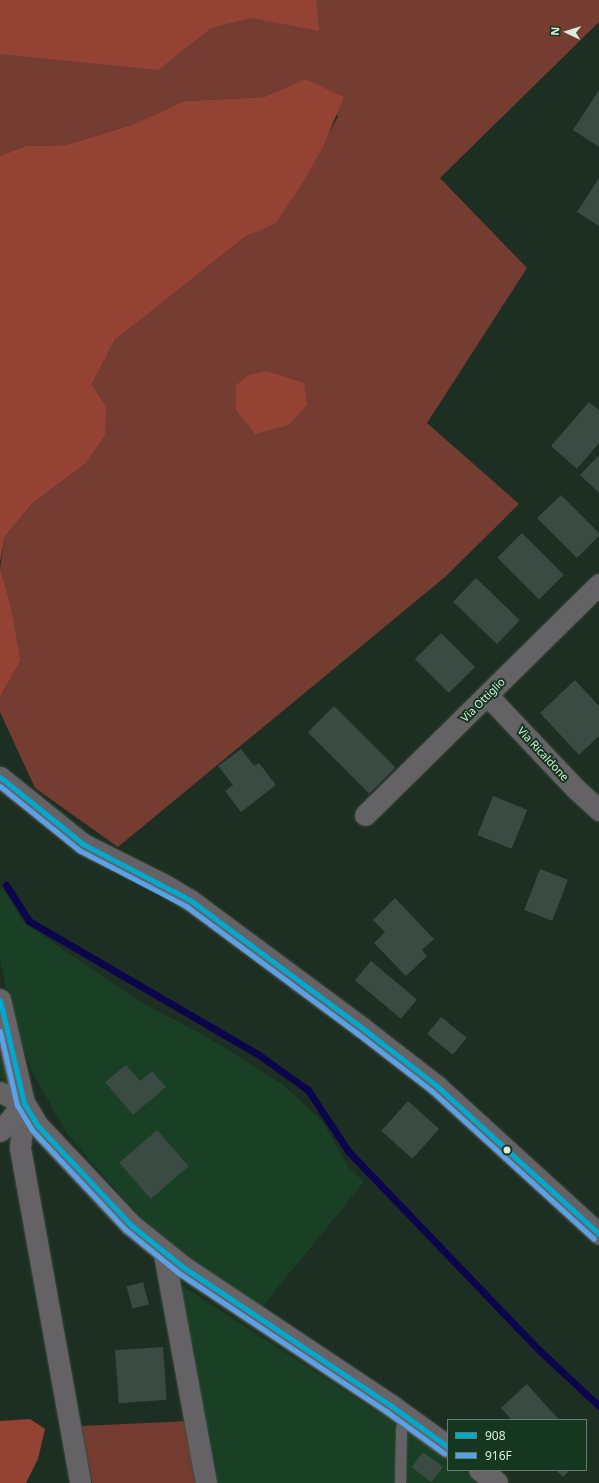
<!DOCTYPE html>
<html>
<head>
<meta charset="utf-8">
<style>
	body { margin:0 }
	#map { position:relative; width:599px; height:1483px; overflow:hidden; background:#1d2f22; font-family:"Noto Sans",sans-serif }
	div>[style] { position:absolute }
	.built>* { inset:0; background:#193f25 }
	.green>* { inset:0; background:#753c31 }
	.forest>* { inset:0; background:#934233 }
	.stream>* { height:7px; margin:-3.5px; padding:0 3.5px; transform-origin:3.5px; border-radius:3.5px; background:#0b054c }
	.building>* { inset:0; background:#394b42; transform-origin:0 0 }
	.roads { filter:drop-shadow(0 0 1px #3d4c41) drop-shadow(0 0 1px #3d4c41) }
	.lane>* { height:11px; margin:-5.5px; padding:0 5.5px; transform-origin:5.5px; border-radius:5.5px; background:#656266 }
	.street>* { height:21px; margin:-10.5px; padding:0 10.5px; transform-origin:10.5px; border-radius:10.5px; background:#656266 }
	.secondary>* { height:22px; margin:-11px; padding:0 11px; transform-origin:11px; border-radius:11px; background:#666467 }
	.bus-1>* { height:5px; margin:-2.5px; padding:0 2.5px; transform-origin:2.5px; border-radius:2.5px; background:#00a9ce }
	.bus-2>* { height:5px; margin:-2.5px; padding:0 2.5px; transform-origin:2.5px; border-radius:2.5px; background:#57a3e9 }
	.dots>* { width:11px; height:11px; translate:-50% -50%; box-sizing:border-box; border:2px solid #15371f; border-radius:50% }
	span { translate:-50% -50%; white-space:nowrap; text-align:center; line-height:1.15; -webkit-text-stroke:4px #15371f; paint-order:stroke }
	.street-label { font-size:11px; color:#d9ecdd }
	.legend { position:absolute; left:447px; top:1419px; width:140px; height:52px; box-sizing:border-box; background:#15371f; border:1px solid #637f6b; margin:0; padding:5px 7px; list-style:none; font-size:12px; color:#d9ecdd }
	.legend li { display:flex; align-items:center; gap:8px; height:20px }
	.legend b { width:20px; border:1px solid #637f6b }
	.north { position:absolute; left:547px; top:12px; width:40px; height:40px; -webkit-text-stroke:3px #15371f; paint-order:stroke; rotate:274deg; font-size:11px; font-weight:700; line-height:16px; text-align:center; color:#d9ecdd }
	.north::after { content:''; display:block; margin:auto; width:14px; height:18px; background:#d9ecdd; clip-path:polygon(50% 0,100% 100%,50% 72%,0 100%) }
</style>
</head>
<body>
<div id="map">
	<div class="built">
		<i style="clip-path:polygon(0 888px,4px 889px,23px 922px,142px 1003px,204px 1035px,282px 1084px,322px 1121px,349px 1168px,364px 1182px,261px 1308px,190px 1263px,137px 1214px,68px 1135px,32px 1072px,11px 1011px,0 960px)"></i>
		<i style="clip-path:polygon(0 1051px,11px 1085px,0 1078px)"></i>
		<i style="clip-path:polygon(176px 1282px,424px 1442px,448px 1459px,448px 1470px,463px 1470px,478px 1483px,213px 1483px)"></i>
	</div>
	<div class="green">
		<i style="clip-path:polygon(0 0,599px 0,599px 22px,440px 178px,527px 268px,427px 423px,519px 504px,445px 577px,118px 847px,35px 788px,0 712px,0 697px,21px 660px,10px 602px,0 568px,5px 537px,32px 504px,84px 465px,106px 406px,92px 384px,115px 340px,245px 237px,276px 222px,300px 188px,338px 116px,305px 79px,264px 97px,184px 101px,134px 124px,66px 145px,25px 146px,0 156px)"></i>
		<i style="clip-path:polygon(190px 1421px,201px 1483px,92px 1483px,81px 1426px)"></i>
	</div>
	<div class="forest">
		<i style="clip-path:polygon(0 0,316px 0,319px 31px,251px 18px,211px 28px,158px 70px,0 54px)"></i>
		<i style="clip-path:polygon(305px 79px,344px 97px,323px 147px,300px 188px,276px 223px,245px 237px,115px 340px,92px 384px,106px 406px,105px 435px,84px 465px,32px 504px,5px 537px,0 562px,0 156px,25px 146px,66px 145px,134px 124px,184px 101px,264px 97px)"></i>
		<i style="clip-path:polygon(267px 371px,304px 383px,307px 405px,289px 425px,255px 434px,236px 410px,236px 385px,249px 375px)"></i>
		<i style="clip-path:polygon(0 568px,10px 602px,21px 660px,0 697px)"></i>
		<i style="clip-path:polygon(30px 1419px,45px 1429px,38px 1459px,26px 1483px,0 1483px,0 1421px)"></i>
	</div>
	<div class="stream">
		<i style="left:6px;top:885px;width:43px;rotate:57.4deg"></i>
		<i style="left:29px;top:921px;width:266px;rotate:30.2deg"></i>
		<i style="left:259px;top:1055px;width:60px;rotate:35.5deg"></i>
		<i style="left:308px;top:1090px;width:73px;rotate:56.7deg"></i>
		<i style="left:348px;top:1151px;width:277px;rotate:46.2deg"></i>
		<i style="left:540px;top:1351px;width:81px;rotate:43deg"></i>
	</div>
	<div class="building">
		<i style="clip-path:polygon(599px 90px,599px 147px,573px 130px)"></i>
		<i style="clip-path:polygon(599px 178px,599px 226px,577px 212px)"></i>
		<i style="clip-path:polygon(589px 402px,599px 410px,599px 443px,577px 469px,551px 446px)"></i>
		<i style="clip-path:polygon(599px 455px,599px 493px,580px 475px)"></i>
		<i style="clip-path:polygon(561px 495px,599px 533px,599px 536px,577px 558px,537px 518px)"></i>
		<i style="left:522px;top:533px;width:59px;height:35px;rotate:45deg"></i>
		<i style="left:476px;top:578px;width:61px;height:33px;rotate:44deg"></i>
		<i style="left:441px;top:633px;width:48px;height:37px;rotate:45deg"></i>
		<i style="clip-path:polygon(575px 680px,599px 706px,599px 736px,579px 755px,540px 713px)"></i>
		<i style="left:334px;top:706px;width:87px;height:37px;rotate:45deg"></i>
		<i style="clip-path:polygon(241px 749px,254px 766px,259px 763px,276px 785px,241px 812px,225px 791px,233px 785px,218px 766px)"></i>
		<i style="left:493px;top:796px;width:37px;height:42px;rotate:22deg"></i>
		<i style="left:540px;top:869px;width:30px;height:44px;rotate:21deg"></i>
		<i style="clip-path:polygon(395px 898px,434px 939px,422px 950px,427px 956px,406px 976px,374px 943px,385px 932px,373px 920px)"></i>
		<i style="left:371px;top:961px;width:60px;height:25px;rotate:40deg"></i>
		<i style="left:441px;top:1017px;width:33px;height:22px;rotate:39deg"></i>
		<i style="clip-path:polygon(126px 1065px,140px 1081px,152px 1071px,166px 1087px,133px 1115px,105px 1082px)"></i>
		<i style="left:408px;top:1101px;width:42px;height:40px;rotate:42deg"></i>
		<i style="left:157px;top:1130px;width:48px;height:50px;rotate:49deg"></i>
		<i style="left:143px;top:1282px;width:23px;height:17px;rotate:75deg"></i>
		<i style="left:163px;top:1347px;width:53px;height:48px;rotate:86deg"></i>
		<i style="clip-path:polygon(527px 1384px,559px 1420px,512px 1420px,501px 1408px)"></i>
		<i style="left:423px;top:1452px;width:25px;height:19px;rotate:37deg"></i>
		<i style="clip-path:polygon(556px 1470px,570px 1470px,563px 1477px)"></i>
	</div>
	<div class="roads">
		<div class="lane">
			<i style="left:400px;top:1483px;width:53px;rotate:-88.9deg"></i>
			<i style="left:401px;top:1430px;width:16px;rotate:-79deg"></i>
		</div>
		<div class="street">
			<i style="left:488px;top:696px;width:129px;rotate:46.6deg"></i>
			<i style="left:577px;top:790px;width:30px;rotate:42deg"></i>
			<i style="left:0;top:777px;width:107px;rotate:38.9deg"></i>
			<i style="left:83px;top:844px;width:92px;rotate:26.6deg"></i>
			<i style="left:165px;top:885px;width:29px;rotate:31deg"></i>
			<i style="left:190px;top:900px;width:213px;rotate:36.6deg"></i>
			<i style="left:361px;top:1027px;width:96px;rotate:37.8deg"></i>
			<i style="left:437px;top:1086px;width:219px;rotate:42.4deg"></i>
			<i style="left:365px;top:815px;width:329px;rotate:-44.6deg"></i>
			<i style="left:0;top:1092px;width:26px;rotate:25deg"></i>
			<i style="left:24px;top:1103px;width:45px;rotate:95.1deg"></i>
			<i style="left:20px;top:1148px;width:340px;rotate:79.8deg"></i>
			<i style="left:164px;top:1254px;width:233px;rotate:79.6deg"></i>
		</div>
		<div class="secondary">
			<i style="left:0;top:1000px;width:106px;rotate:76.9deg"></i>
			<i style="left:24px;top:1103px;width:27px;rotate:59deg"></i>
			<i style="left:38px;top:1126px;width:136px;rotate:46.8deg"></i>
			<i style="left:131px;top:1225px;width:67px;rotate:38.9deg"></i>
			<i style="left:183px;top:1267px;width:249px;rotate:33.7deg"></i>
			<i style="left:390px;top:1405px;width:72px;rotate:35.9deg"></i>
			<i style="left:0;top:1131px;width:12px;rotate:-42deg"></i>
			<i style="left:9px;top:1123px;width:25px;rotate:-53deg"></i>
			<i style="left:480px;top:1470px;width:21px;rotate:37deg"></i>
		</div>
	</div>
	<div class="bus-1">
		<i style="left:0;top:777px;width:107px;rotate:38.9deg"></i>
		<i style="left:83px;top:844px;width:121px;rotate:27.6deg"></i>
		<i style="left:190px;top:900px;width:213px;rotate:36.6deg"></i>
		<i style="left:361px;top:1027px;width:96px;rotate:37.8deg"></i>
		<i style="left:437px;top:1086px;width:219px;rotate:42.4deg"></i>
		<i style="left:0;top:1000px;width:106px;rotate:76.9deg"></i>
		<i style="left:24px;top:1103px;width:27px;rotate:59deg"></i>
		<i style="left:38px;top:1126px;width:136px;rotate:46.8deg"></i>
		<i style="left:131px;top:1225px;width:67px;rotate:38.9deg"></i>
		<i style="left:183px;top:1267px;width:249px;rotate:33.7deg"></i>
		<i style="left:390px;top:1405px;width:72px;rotate:35.9deg"></i>
	</div>
	<div class="bus-2">
		<i style="left:0;top:786px;width:102px;rotate:39deg"></i>
		<i style="left:79px;top:850px;width:121px;rotate:27.6deg"></i>
		<i style="left:186px;top:906px;width:213px;rotate:36.6deg"></i>
		<i style="left:357px;top:1033px;width:95px;rotate:37.7deg"></i>
		<i style="left:432px;top:1091px;width:219px;rotate:42.4deg"></i>
		<i style="left:0;top:1031px;width:76px;rotate:77.1deg"></i>
		<i style="left:17px;top:1105px;width:29px;rotate:59deg"></i>
		<i style="left:32px;top:1130px;width:137px;rotate:46.8deg"></i>
		<i style="left:126px;top:1230px;width:68px;rotate:39.1deg"></i>
		<i style="left:179px;top:1273px;width:249px;rotate:33.7deg"></i>
		<i style="left:386px;top:1411px;width:72px;rotate:35.9deg"></i>
	</div>
	<div class="dots">
		<i style="left:507px;top:1150px;background:#d9ecdd"></i>
	</div>
	<div class="street-label">
		<span style="left:483px;top:700px;rotate:-45deg">Via Ottiglio</span>
		<span style="left:543px;top:754px;rotate:47deg">Via Ricaldone</span>
	</div>
	<ul class="legend">
	<li><b style="height:5px;background:#00a9ce"></b>908</li>
	<li><b style="height:5px;background:#57a3e9"></b>916F</li>
	</ul>
	<div class="north">N</div>
</div>
</body>
</html>
